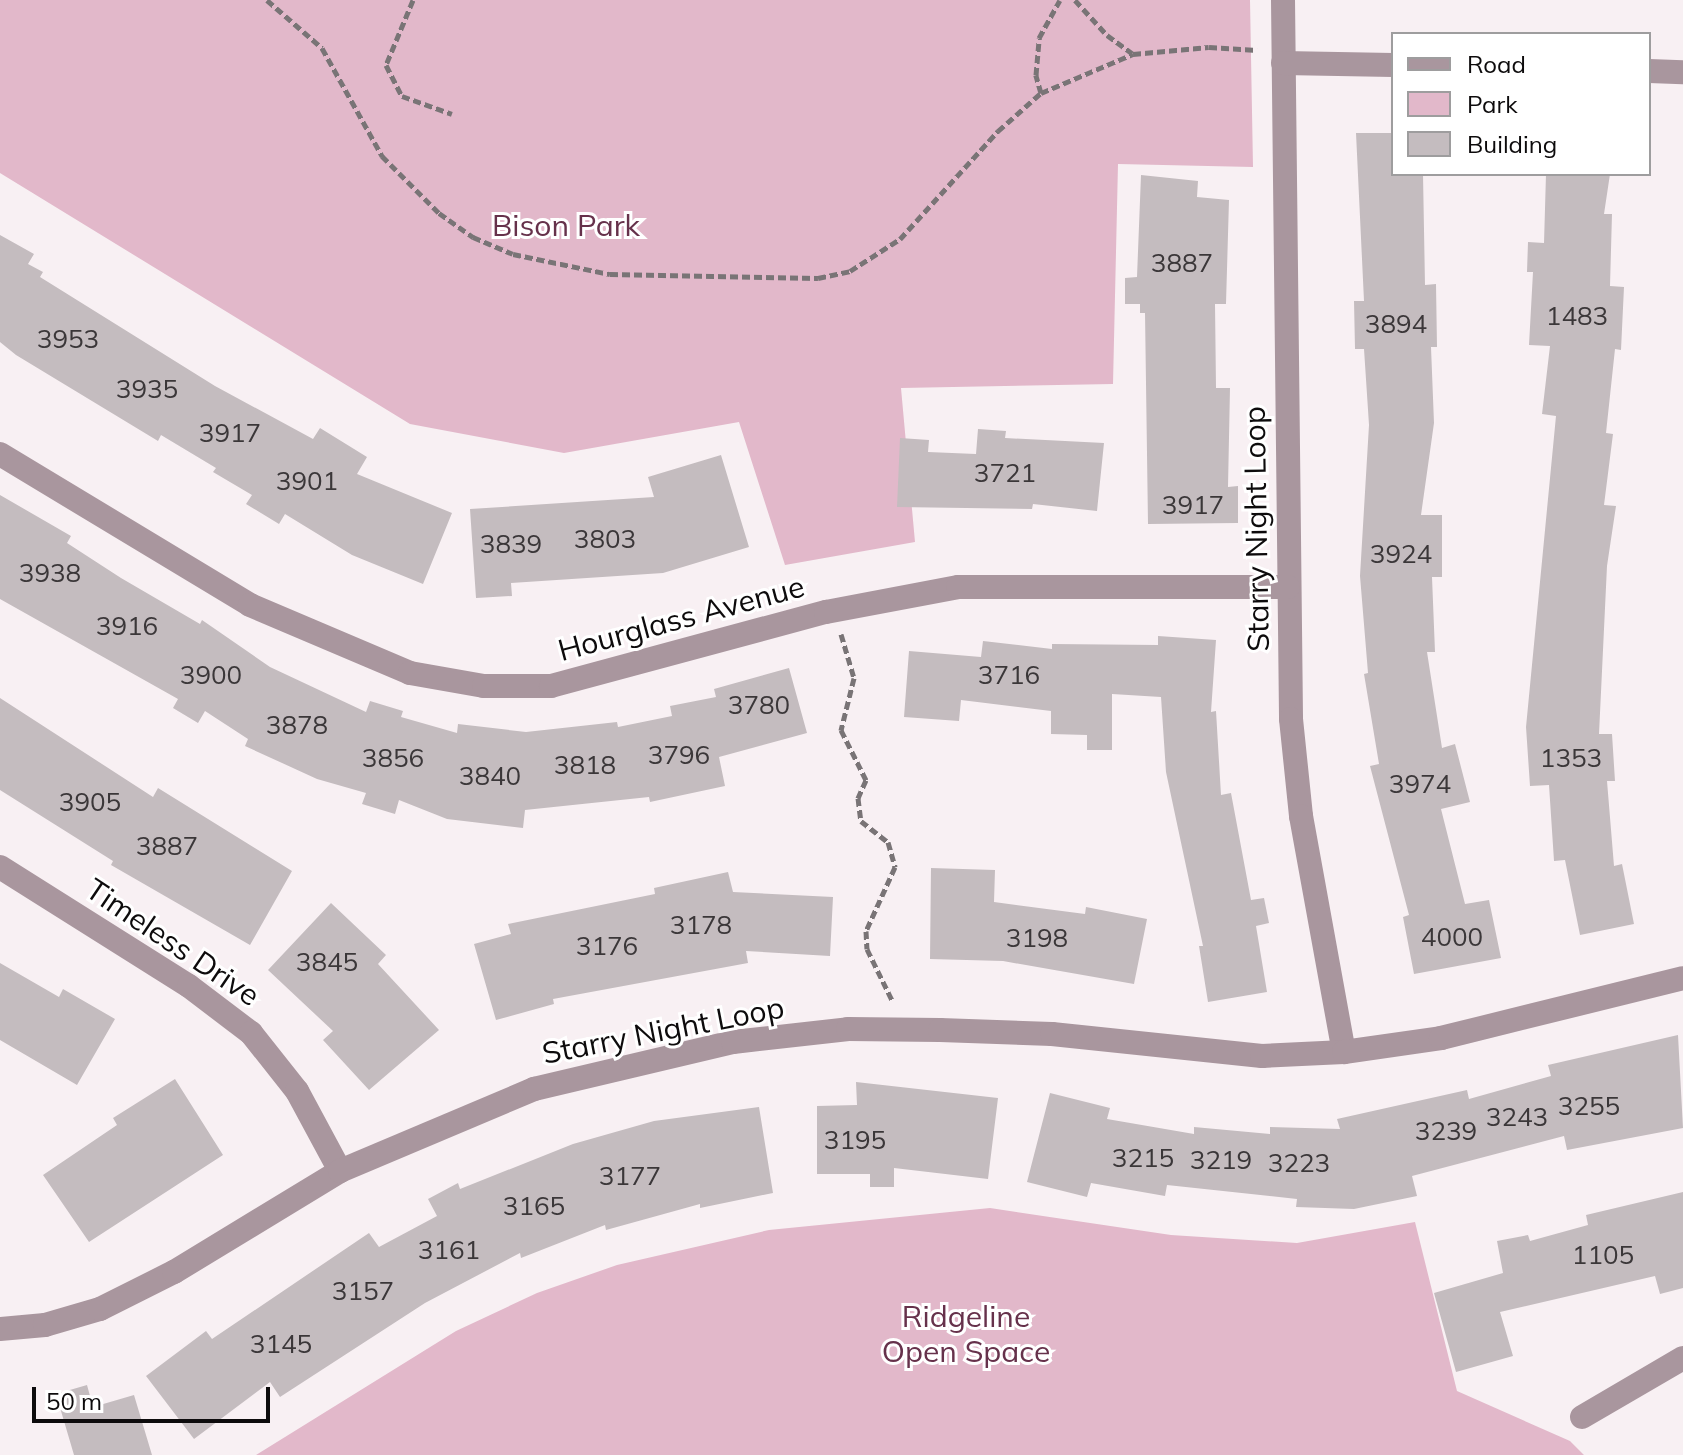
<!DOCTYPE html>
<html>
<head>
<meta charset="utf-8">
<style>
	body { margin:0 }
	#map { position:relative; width:1683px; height:1455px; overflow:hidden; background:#f8f0f3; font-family:Mulish,sans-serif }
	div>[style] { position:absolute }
	.green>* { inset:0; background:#e2b8ca }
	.building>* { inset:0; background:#c4bcbf }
	.path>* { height:5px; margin-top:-2.5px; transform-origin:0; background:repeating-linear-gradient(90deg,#797476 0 8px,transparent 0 12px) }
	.minor>* { height:24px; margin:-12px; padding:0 12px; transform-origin:12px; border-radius:12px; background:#a9969e }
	span { translate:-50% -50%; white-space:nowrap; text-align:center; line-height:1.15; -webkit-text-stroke:6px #fff; paint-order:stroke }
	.number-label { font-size:26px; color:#3b3739 }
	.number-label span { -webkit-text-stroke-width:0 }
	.park-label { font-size:30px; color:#66314b }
	.street-label { font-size:30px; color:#0d0b0c }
	.legend { position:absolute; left:1391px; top:32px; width:260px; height:144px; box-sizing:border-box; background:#fff; border:2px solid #9e9d9e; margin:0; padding:10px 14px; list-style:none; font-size:24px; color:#0d0b0c }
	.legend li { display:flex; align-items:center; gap:16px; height:40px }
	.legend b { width:40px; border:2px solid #9e9d9e }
	.scale { position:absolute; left:32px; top:1387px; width:238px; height:36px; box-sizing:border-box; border:4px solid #0d0b0c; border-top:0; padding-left:10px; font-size:24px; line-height:28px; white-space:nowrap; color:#0d0b0c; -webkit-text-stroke:6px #fff; paint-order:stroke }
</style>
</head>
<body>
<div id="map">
	<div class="green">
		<i style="clip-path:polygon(0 0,1250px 0,1253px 167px,1118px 164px,1113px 384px,901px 388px,915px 542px,785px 565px,739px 422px,564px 453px,410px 424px,0 173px)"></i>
		<i style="clip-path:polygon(990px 1208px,1171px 1235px,1297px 1243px,1415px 1222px,1457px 1391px,1570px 1441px,1584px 1455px,256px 1455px,456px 1331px,537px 1293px,617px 1265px,769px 1230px)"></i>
	</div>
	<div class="building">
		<i style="clip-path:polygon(1356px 133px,1393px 133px,1393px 174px,1423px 174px,1425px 285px,1436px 284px,1437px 347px,1431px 347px,1434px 423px,1421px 515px,1442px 515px,1442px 577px,1432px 577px,1435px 652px,1427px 652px,1442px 748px,1455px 744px,1470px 802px,1441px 809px,1465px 904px,1489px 900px,1501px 958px,1414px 974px,1403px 917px,1409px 915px,1370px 766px,1379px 764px,1364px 674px,1368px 673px,1360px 576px,1369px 425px,1364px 349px,1355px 349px,1354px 301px,1364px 301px)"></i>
		<i style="clip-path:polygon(1546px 174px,1610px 174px,1604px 214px,1612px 214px,1610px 286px,1624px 287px,1621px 350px,1615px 349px,1606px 433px,1613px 434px,1604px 505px,1616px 506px,1607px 566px,1599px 734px,1612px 734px,1615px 781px,1607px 781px,1614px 866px,1622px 864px,1634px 924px,1580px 935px,1565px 860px,1554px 861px,1549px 785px,1530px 786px,1526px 727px,1556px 416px,1542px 414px,1550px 346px,1529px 345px,1533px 272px,1527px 272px,1528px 242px,1544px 243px)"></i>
		<i style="clip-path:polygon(1141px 175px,1198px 181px,1197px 197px,1229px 200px,1226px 304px,1215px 304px,1216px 388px,1230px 388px,1228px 487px,1238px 486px,1238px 523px,1148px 524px,1145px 313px,1140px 313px,1140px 304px,1125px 304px,1125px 278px,1137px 277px)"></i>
		<i style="clip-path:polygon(0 235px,34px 254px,28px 264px,43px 272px,40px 277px,215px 386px,313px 439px,320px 428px,367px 457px,357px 474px,452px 513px,423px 584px,352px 555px,285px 514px,279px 524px,246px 504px,252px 495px,213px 472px,216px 468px,161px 435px,158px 441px,16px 355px,0 342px)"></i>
		<i style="clip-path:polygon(978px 429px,1006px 431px,1005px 438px,1104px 443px,1097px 511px,1033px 504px,1032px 509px,897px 507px,900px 438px,929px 440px,928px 452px,976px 454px)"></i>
		<i style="clip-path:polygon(721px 455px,749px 547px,663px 573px,511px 583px,512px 596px,476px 598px,470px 509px,654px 497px,648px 477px)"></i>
		<i style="clip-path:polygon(0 495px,71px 536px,67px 543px,121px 578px,200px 624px,202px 620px,270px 667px,366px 712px,370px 701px,403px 711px,401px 717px,457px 733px,458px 724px,526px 732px,617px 722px,618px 727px,672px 716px,670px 706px,716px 697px,714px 689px,789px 668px,807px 733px,719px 757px,725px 786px,650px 802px,649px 797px,525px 810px,523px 828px,447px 819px,399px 800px,395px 814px,362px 804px,366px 793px,317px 779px,245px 746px,248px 739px,205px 711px,198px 723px,173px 708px,178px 699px,0 599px)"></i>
		<i style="clip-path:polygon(1158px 636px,1216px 640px,1211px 712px,1216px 711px,1221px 795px,1231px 793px,1251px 900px,1264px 898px,1269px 923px,1256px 926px,1267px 992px,1208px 1002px,1199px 946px,1203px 946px,1166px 772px,1161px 697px,1112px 694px,1112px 750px,1087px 750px,1087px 735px,1051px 734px,1051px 711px,961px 700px,959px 721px,904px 717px,909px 651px,981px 657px,983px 641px,1052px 649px,1052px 644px,1158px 645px)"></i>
		<i style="clip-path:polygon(0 698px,153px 797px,158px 788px,292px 871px,250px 945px,111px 865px,113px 861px,0 790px)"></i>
		<i style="clip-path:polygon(931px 868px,995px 870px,994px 902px,1085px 914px,1086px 907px,1147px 919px,1134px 984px,1003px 961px,930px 959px)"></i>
		<i style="clip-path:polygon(728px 872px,733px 892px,833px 897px,830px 956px,746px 951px,748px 963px,553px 999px,554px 1004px,496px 1020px,474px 944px,511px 934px,508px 924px,655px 894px,654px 888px)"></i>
		<i style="clip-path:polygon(331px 903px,386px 955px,378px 964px,439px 1030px,369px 1090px,323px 1040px,333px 1031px,268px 970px)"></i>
		<i style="clip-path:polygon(0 963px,59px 997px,63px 989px,115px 1019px,77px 1085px,0 1040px)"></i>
		<i style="clip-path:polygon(1678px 1035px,1683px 1128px,1567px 1150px,1564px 1136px,1412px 1176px,1417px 1196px,1354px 1209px,1296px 1207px,1297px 1199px,1167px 1185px,1165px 1196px,1091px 1183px,1087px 1197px,1027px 1182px,1050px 1093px,1110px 1108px,1107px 1119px,1194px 1134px,1194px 1127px,1270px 1134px,1270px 1127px,1340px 1129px,1337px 1119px,1467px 1090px,1469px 1099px,1551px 1076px,1548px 1065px)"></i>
		<i style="clip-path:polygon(175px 1079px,223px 1155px,89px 1242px,43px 1175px,117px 1125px,113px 1118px)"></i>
		<i style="clip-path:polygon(856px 1082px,998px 1098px,988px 1179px,894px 1168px,894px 1187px,870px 1187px,870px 1174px,817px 1174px,817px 1106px,857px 1105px)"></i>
		<i style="clip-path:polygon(759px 1107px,773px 1193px,700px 1208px,700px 1204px,606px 1230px,605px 1225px,521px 1258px,520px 1253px,425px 1303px,280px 1397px,270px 1382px,194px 1439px,146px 1376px,206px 1331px,212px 1339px,369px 1233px,379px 1247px,437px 1216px,428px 1199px,458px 1183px,460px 1189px,573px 1144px,654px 1121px)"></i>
		<i style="clip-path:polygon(1683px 1192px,1683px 1288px,1660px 1294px,1655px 1276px,1500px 1312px,1513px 1356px,1456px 1372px,1434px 1293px,1503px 1273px,1497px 1241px,1528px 1235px,1530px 1241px,1588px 1225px,1586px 1215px)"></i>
		<i style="clip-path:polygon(87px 1385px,93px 1407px,134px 1395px,152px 1455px,74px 1455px,56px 1394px)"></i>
	</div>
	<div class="path">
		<i style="left:267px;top:0;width:73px;rotate:41.1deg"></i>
		<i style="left:322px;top:48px;width:124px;rotate:60.9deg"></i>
		<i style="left:382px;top:156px;width:81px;rotate:45deg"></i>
		<i style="left:439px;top:213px;width:42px;rotate:35.2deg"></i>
		<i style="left:473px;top:237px;width:43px;rotate:23deg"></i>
		<i style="left:513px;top:254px;width:99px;rotate:11.7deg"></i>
		<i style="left:610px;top:274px;width:208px;rotate:1.1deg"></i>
		<i style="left:818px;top:278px;width:33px;rotate:-12deg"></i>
		<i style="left:850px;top:271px;width:59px;rotate:-32.6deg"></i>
		<i style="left:900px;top:239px;width:146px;rotate:-47.8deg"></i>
		<i style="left:998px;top:131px;width:57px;rotate:-41.5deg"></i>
		<i style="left:1041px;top:93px;width:100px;rotate:-23deg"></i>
		<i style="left:1133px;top:54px;width:76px;rotate:-5.3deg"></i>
		<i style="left:1209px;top:47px;width:48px;rotate:3.6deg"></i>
		<i style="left:413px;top:0;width:70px;rotate:112.6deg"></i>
		<i style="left:386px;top:65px;width:35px;rotate:63deg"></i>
		<i style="left:402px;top:96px;width:53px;rotate:19.8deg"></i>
		<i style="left:1075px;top:0;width:47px;rotate:47.6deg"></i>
		<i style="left:1107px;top:35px;width:31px;rotate:36deg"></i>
		<i style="left:1041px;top:93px;width:19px;rotate:-106deg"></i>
		<i style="left:1036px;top:75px;width:37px;rotate:-85deg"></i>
		<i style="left:1039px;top:38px;width:43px;rotate:-61.1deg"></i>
		<i style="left:841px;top:634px;width:46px;rotate:73.5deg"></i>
		<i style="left:854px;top:678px;width:54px;rotate:104deg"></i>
		<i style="left:841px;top:730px;width:56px;rotate:63.4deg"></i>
		<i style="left:866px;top:780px;width:20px;rotate:114deg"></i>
		<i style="left:858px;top:798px;width:23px;rotate:83deg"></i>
		<i style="left:861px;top:821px;width:34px;rotate:38deg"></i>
		<i style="left:888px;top:842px;width:26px;rotate:74deg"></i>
		<i style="left:895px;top:867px;width:70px;rotate:114.4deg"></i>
		<i style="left:866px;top:931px;width:18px;rotate:87deg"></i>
		<i style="left:867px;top:949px;width:59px;rotate:63.9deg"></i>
	</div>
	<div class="minor">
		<i style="left:1283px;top:0;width:719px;rotate:89.36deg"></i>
		<i style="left:1291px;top:719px;width:98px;rotate:84.1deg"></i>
		<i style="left:1301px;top:816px;width:240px;rotate:79.7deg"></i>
		<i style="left:1283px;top:63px;width:110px;rotate:1deg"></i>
		<i style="left:1649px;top:71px;width:34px;rotate:2deg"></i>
		<i style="left:0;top:454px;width:292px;rotate:31.1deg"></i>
		<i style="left:250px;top:605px;width:174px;rotate:23deg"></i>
		<i style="left:410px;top:673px;width:75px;rotate:10deg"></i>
		<i style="left:484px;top:686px;width:67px"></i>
		<i style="left:551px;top:686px;width:285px;rotate:-15.1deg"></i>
		<i style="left:826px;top:612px;width:134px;rotate:-10.7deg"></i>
		<i style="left:958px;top:587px;width:330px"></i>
		<i style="left:0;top:867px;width:223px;rotate:32.2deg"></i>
		<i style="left:189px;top:986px;width:78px;rotate:37.2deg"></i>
		<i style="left:251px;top:1033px;width:74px;rotate:51.6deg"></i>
		<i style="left:297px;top:1091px;width:91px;rotate:61.7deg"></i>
		<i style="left:0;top:1329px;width:45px;rotate:-5.1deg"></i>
		<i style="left:45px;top:1325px;width:57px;rotate:-16.2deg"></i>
		<i style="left:100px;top:1309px;width:83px;rotate:-26.6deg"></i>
		<i style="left:174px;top:1272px;width:194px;rotate:-31.3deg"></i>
		<i style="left:340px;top:1171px;width:211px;rotate:-22.9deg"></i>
		<i style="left:534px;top:1089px;width:204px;rotate:-13.3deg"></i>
		<i style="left:733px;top:1042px;width:116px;rotate:-6.4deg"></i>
		<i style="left:848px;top:1029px;width:92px;rotate:0.6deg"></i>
		<i style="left:940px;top:1030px;width:112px;rotate:2deg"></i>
		<i style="left:1052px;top:1034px;width:211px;rotate:6deg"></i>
		<i style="left:1262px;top:1056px;width:82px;rotate:-2.8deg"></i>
		<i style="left:1344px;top:1052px;width:98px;rotate:-8.2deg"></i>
		<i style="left:1441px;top:1038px;width:249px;rotate:-13.9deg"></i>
		<i style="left:1582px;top:1417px;width:117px;rotate:-30.3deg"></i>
	</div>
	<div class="number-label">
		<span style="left:1182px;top:263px">3887</span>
		<span style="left:1577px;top:316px">1483</span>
		<span style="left:1396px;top:324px">3894</span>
		<span style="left:68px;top:339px">3953</span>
		<span style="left:147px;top:389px">3935</span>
		<span style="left:230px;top:433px">3917</span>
		<span style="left:1005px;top:473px">3721</span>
		<span style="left:307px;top:481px">3901</span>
		<span style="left:1193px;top:505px">3917</span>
		<span style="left:605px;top:539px">3803</span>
		<span style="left:511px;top:544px">3839</span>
		<span style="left:1401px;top:554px">3924</span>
		<span style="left:50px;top:573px">3938</span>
		<span style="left:127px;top:626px">3916</span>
		<span style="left:211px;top:675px">3900</span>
		<span style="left:1009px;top:675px">3716</span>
		<span style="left:759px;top:705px">3780</span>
		<span style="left:297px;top:725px">3878</span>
		<span style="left:679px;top:755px">3796</span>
		<span style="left:393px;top:758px">3856</span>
		<span style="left:1571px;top:758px">1353</span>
		<span style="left:585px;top:765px">3818</span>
		<span style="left:490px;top:776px">3840</span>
		<span style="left:1420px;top:784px">3974</span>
		<span style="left:90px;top:802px">3905</span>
		<span style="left:167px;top:846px">3887</span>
		<span style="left:701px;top:925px">3178</span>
		<span style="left:1452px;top:937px">4000</span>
		<span style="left:1037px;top:938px">3198</span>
		<span style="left:607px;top:946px">3176</span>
		<span style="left:327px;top:962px">3845</span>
		<span style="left:1589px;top:1106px">3255</span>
		<span style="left:1517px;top:1117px">3243</span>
		<span style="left:1446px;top:1131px">3239</span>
		<span style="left:855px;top:1140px">3195</span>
		<span style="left:1143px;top:1158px">3215</span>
		<span style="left:1221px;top:1160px">3219</span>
		<span style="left:1299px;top:1163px">3223</span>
		<span style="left:630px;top:1176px">3177</span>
		<span style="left:534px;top:1206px">3165</span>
		<span style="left:449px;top:1250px">3161</span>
		<span style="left:1603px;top:1255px">1105</span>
		<span style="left:363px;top:1291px">3157</span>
		<span style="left:281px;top:1344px">3145</span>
	</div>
	<div class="park-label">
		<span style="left:566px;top:225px">Bison Park</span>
		<span style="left:966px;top:1333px">Ridgeline<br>Open Space</span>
	</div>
	<div class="street-label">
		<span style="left:1256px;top:529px;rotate:-91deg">Starry Night Loop</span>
		<span style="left:681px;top:618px;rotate:-15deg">Hourglass Avenue</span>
		<span style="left:173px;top:942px;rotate:34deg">Timeless Drive</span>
		<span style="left:663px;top:1030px;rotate:-11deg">Starry Night Loop</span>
	</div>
	<ul class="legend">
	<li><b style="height:10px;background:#a9969e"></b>Road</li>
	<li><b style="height:22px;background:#e2b8ca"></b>Park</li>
	<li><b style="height:22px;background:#c4bcbf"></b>Building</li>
	</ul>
	<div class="scale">50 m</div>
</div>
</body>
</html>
